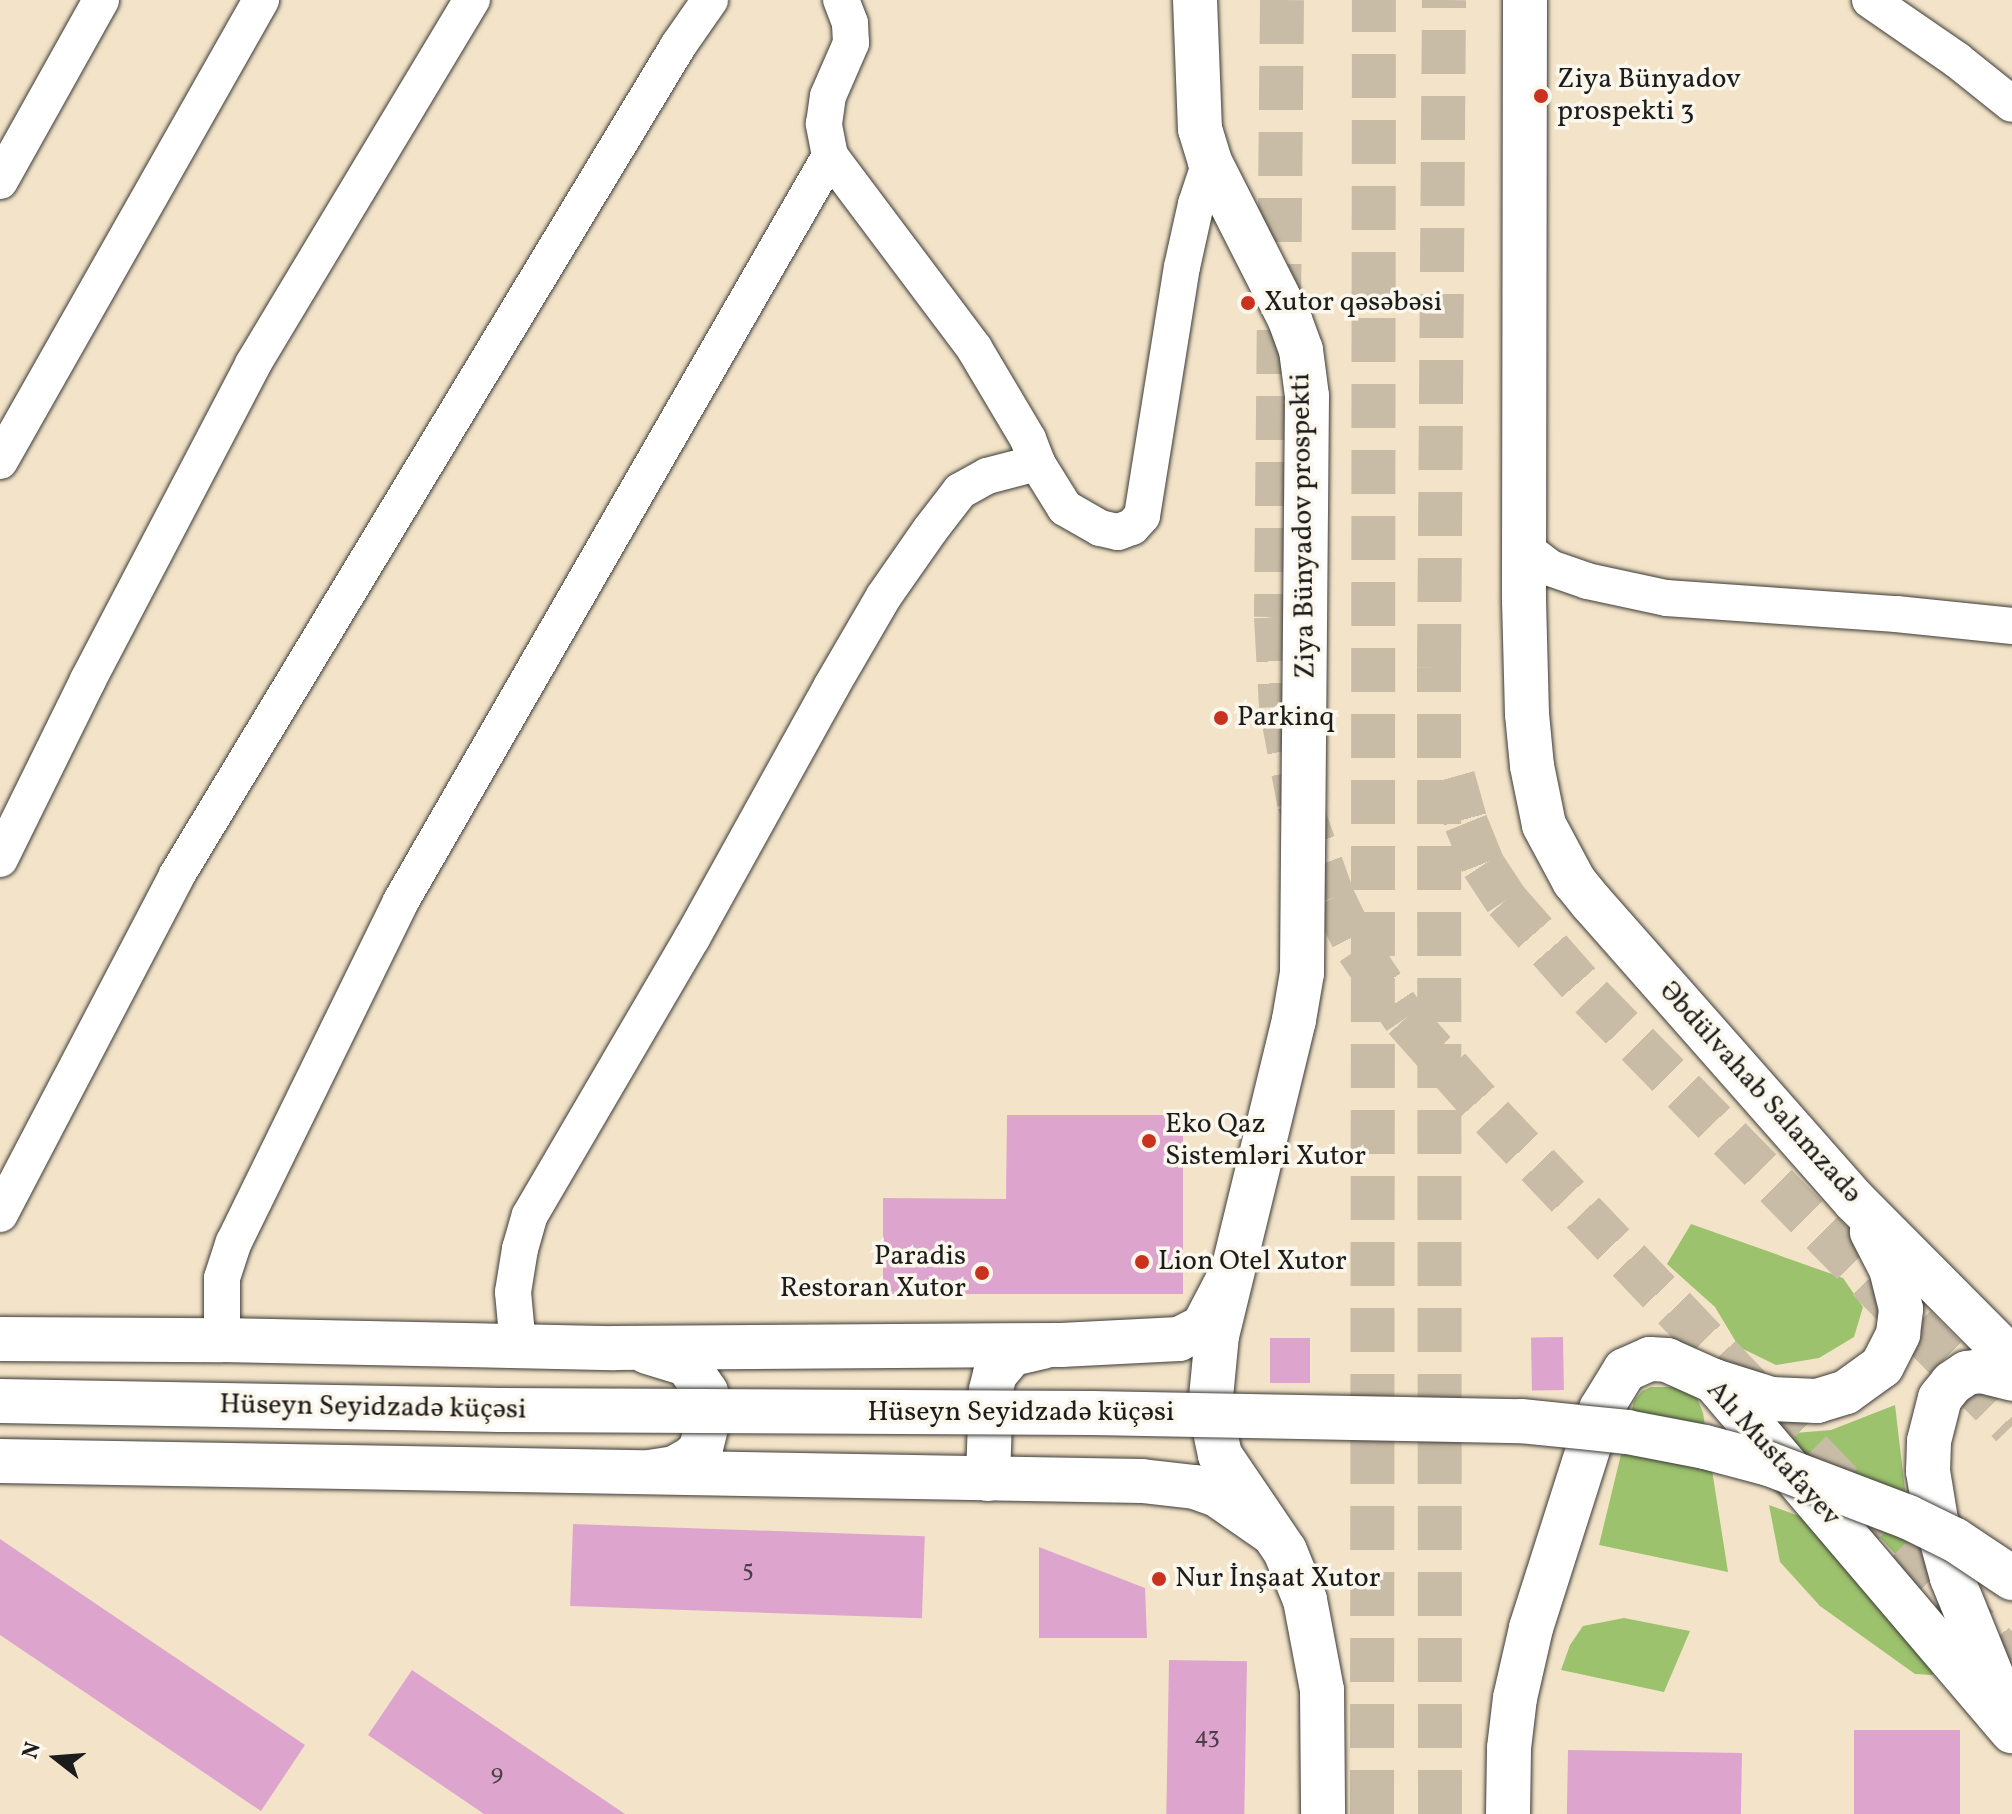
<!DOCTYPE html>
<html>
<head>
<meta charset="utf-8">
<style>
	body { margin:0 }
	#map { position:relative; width:2012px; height:1814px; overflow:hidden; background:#f3e4c9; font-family:Vollkorn,serif }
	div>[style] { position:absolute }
	.green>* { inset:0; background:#9cc26d }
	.building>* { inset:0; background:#dda5cd; transform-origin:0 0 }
	.primary-tunnel>* { height:44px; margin-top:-22px; transform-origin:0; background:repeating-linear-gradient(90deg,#c8bca6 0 44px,transparent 0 66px) }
	.roads { filter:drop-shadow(0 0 2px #3c3a36) drop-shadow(0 0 2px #3c3a36) }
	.minor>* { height:36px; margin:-18px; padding:0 18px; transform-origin:18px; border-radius:18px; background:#fff }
	.tertiary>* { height:44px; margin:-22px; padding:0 22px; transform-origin:22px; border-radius:22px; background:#fff }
	.secondary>* { height:44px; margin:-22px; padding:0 22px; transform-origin:22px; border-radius:22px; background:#fff }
	.bridges { filter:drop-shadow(0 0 2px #3c3a36) drop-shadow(0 0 2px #3c3a36) }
	.tertiary-bridge>* { height:44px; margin:-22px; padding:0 22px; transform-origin:22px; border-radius:22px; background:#fff }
	.dots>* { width:22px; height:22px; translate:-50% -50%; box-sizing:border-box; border:4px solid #fbf7ec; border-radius:50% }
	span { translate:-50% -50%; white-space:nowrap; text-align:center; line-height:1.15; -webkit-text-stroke:7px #fbf7ec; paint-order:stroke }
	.number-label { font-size:24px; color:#4c3e48 }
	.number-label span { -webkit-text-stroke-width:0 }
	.poi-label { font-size:28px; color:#1c1c1c }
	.left { translate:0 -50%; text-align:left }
	.right { translate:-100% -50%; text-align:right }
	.street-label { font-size:28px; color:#1c1c1c }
	.north { position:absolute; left:16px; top:1718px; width:80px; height:80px; -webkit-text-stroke:6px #fbf7ec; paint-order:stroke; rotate:287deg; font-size:22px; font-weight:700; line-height:32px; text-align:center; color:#1c1c1c }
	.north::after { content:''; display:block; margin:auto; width:28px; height:36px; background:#1c1c1c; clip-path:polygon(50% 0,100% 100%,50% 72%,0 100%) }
</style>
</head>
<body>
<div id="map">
	<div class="green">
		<i style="clip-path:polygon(1691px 1224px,1843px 1278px,1863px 1307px,1854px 1337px,1819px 1358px,1776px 1365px,1739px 1347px,1715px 1307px,1667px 1264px)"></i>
		<i style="clip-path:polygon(1651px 1387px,1673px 1387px,1696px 1395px,1703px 1413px,1728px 1572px,1599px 1545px,1634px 1401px,1642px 1391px)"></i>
		<i style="clip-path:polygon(1895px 1405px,1915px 1575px,1783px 1434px,1831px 1430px)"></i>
		<i style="clip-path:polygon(1769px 1505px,1804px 1518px,1938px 1669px,1932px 1675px,1915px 1674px,1820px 1606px,1780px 1562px)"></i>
		<i style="clip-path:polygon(1624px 1618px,1690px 1631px,1664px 1692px,1561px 1670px,1570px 1645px,1583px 1626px)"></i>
	</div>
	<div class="building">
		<i style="clip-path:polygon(1007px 1115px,1183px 1115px,1183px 1294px,883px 1294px,883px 1198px,1006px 1199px)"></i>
		<i style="left:1563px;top:1337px;width:53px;height:32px;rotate:89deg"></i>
		<i style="left:1270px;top:1338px;width:40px;height:45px"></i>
		<i style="left:573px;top:1524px;width:352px;height:82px;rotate:2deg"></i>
		<i style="clip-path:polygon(0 1539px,305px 1745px,261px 1811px,0 1635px)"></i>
		<i style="clip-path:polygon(1039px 1547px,1145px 1588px,1147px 1638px,1039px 1638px)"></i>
		<i style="left:1169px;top:1660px;width:78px;height:154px;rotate:1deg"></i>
		<i style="clip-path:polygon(412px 1670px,625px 1814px,484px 1814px,368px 1735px)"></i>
		<i style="left:1854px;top:1730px;width:106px;height:84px"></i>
		<i style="left:1568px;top:1750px;width:174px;height:64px;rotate:1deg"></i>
	</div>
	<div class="primary-tunnel">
		<i style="left:1282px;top:0;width:617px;rotate:90.56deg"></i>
		<i style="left:1276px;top:617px;width:90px;rotate:86.8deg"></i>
		<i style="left:1281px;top:707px;width:97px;rotate:79.3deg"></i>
		<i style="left:1299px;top:802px;width:102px;rotate:70.5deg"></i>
		<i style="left:1333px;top:898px;width:57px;rotate:63.9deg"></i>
		<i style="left:1358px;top:949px;width:84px;rotate:56.1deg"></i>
		<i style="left:1405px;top:1019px;width:131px;rotate:48.4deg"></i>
		<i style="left:1492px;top:1117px;width:754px;rotate:46.4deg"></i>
		<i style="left:1453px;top:777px;width:48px;rotate:74.2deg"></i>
		<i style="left:1466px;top:823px;width:45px;rotate:68deg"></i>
		<i style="left:1483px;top:865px;width:42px;rotate:56.7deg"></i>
		<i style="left:1506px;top:900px;width:129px;rotate:48.8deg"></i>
		<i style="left:1591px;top:997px;width:601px;rotate:45.54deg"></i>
		<i style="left:1372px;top:1814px;width:1814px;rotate:-89.94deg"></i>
		<i style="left:1440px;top:1814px;width:1146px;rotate:-90.05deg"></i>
		<i style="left:1439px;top:668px;width:668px;rotate:-89.57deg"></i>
	</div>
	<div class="roads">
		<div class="minor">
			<i style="left:1870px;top:0;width:106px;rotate:34.6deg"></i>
			<i style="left:1957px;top:60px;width:70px;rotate:38.7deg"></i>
			<i style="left:830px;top:156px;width:240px;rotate:53.1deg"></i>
			<i style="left:974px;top:348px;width:106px;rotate:59.3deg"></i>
			<i style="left:1028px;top:439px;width:26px;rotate:69deg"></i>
			<i style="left:0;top:181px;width:207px;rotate:-60.8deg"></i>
			<i style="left:0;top:461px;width:530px;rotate:-60.48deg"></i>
			<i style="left:1525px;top:549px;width:31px;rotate:37deg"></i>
			<i style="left:1550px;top:568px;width:39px;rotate:19deg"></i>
			<i style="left:1587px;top:581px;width:81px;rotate:12.1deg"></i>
			<i style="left:1666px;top:598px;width:231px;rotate:4deg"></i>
			<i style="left:1896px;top:614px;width:117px;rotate:5.9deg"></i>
			<i style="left:0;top:859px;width:199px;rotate:-63.8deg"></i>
			<i style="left:88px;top:680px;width:356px;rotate:-62.4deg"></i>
			<i style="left:253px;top:364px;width:425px;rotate:-59deg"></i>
			<i style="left:0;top:1214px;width:382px;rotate:-62.4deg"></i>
			<i style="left:177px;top:875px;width:969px;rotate:-58.85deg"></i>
			<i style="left:678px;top:46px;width:56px;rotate:-55.2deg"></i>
			<i style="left:222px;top:1340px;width:62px;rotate:-90deg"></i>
			<i style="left:222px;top:1278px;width:38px;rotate:-72deg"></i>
			<i style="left:234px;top:1242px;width:380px;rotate:-63.9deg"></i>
			<i style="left:401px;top:901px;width:860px;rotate:-60.06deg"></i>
			<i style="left:830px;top:156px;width:33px;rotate:-101deg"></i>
			<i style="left:824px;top:124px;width:28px;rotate:-82deg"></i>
			<i style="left:828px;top:96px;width:58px;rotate:-66.5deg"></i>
			<i style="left:851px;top:43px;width:20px;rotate:-93deg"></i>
			<i style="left:850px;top:23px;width:25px;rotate:-111deg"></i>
			<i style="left:518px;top:1346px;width:54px;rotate:-95.3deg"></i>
			<i style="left:513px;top:1292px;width:44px;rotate:-80.8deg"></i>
			<i style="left:520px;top:1249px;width:35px;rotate:-74deg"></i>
			<i style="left:530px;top:1215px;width:321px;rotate:-59.7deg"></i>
			<i style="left:692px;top:938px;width:287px;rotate:-61deg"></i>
			<i style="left:831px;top:687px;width:105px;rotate:-59.8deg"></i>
			<i style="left:884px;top:596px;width:80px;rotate:-55.1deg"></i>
			<i style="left:930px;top:530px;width:49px;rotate:-52.4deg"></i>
			<i style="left:960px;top:491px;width:31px;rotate:-29deg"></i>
			<i style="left:987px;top:476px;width:52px;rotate:-14.6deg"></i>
			<i style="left:1037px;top:463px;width:53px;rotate:58.1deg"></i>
			<i style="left:1065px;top:508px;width:40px;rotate:29.7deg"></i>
			<i style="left:1100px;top:528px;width:18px;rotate:13deg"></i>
			<i style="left:1118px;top:532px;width:15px;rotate:-20deg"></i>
			<i style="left:1132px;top:527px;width:15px;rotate:-48deg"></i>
			<i style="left:1142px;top:516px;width:252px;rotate:-80.9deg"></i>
			<i style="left:1182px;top:267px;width:65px;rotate:-77.5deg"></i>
			<i style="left:1196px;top:204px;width:44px;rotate:-71.6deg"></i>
		</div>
		<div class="tertiary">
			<i style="left:0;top:1339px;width:222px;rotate:0.3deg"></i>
			<i style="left:222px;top:1340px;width:392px;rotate:1.2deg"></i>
			<i style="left:614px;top:1348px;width:447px;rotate:-0.4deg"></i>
			<i style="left:1061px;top:1345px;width:118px;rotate:-2.9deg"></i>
			<i style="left:1179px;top:1339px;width:27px;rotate:-27deg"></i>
			<i style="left:1203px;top:1327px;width:50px;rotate:-62.4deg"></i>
			<i style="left:647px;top:1352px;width:42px;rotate:16.7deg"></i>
			<i style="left:687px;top:1364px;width:34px;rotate:56deg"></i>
			<i style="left:706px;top:1392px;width:24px;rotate:83deg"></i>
			<i style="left:709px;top:1416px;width:34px;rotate:104deg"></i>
			<i style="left:701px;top:1449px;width:13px;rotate:135deg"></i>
			<i style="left:692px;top:1458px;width:20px;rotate:150deg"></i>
			<i style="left:675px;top:1468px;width:24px;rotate:171deg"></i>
			<i style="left:0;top:1461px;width:1142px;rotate:1deg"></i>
			<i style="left:1142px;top:1481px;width:53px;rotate:6.5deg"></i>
			<i style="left:1195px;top:1487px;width:23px;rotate:20deg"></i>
			<i style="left:1217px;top:1495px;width:67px;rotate:34.6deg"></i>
			<i style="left:988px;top:1479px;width:89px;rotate:-88.1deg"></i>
			<i style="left:991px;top:1390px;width:16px;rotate:-76deg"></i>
			<i style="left:995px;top:1374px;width:26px;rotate:-50deg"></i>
			<i style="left:1012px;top:1354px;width:32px;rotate:-13deg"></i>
		</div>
		<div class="secondary">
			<i style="left:1195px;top:0;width:129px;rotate:87.8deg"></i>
			<i style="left:1200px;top:129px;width:34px;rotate:73deg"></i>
			<i style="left:1210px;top:162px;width:177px;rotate:63.1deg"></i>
			<i style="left:1290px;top:320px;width:32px;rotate:70deg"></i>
			<i style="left:1301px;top:350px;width:46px;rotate:82.6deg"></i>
			<i style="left:1307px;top:396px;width:577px;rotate:90.5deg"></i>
			<i style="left:1302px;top:973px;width:48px;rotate:99.7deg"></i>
			<i style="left:1294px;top:1020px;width:324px;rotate:103.7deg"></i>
			<i style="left:1217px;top:1335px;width:73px;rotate:95.5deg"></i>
			<i style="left:1210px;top:1408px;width:48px;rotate:78deg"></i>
			<i style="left:1220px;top:1455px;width:116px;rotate:55.9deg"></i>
			<i style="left:1285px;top:1551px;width:53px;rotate:67.8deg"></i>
			<i style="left:1305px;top:1600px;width:92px;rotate:79.3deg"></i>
			<i style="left:1322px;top:1690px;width:124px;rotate:89.5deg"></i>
			<i style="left:1525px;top:0;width:600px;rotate:90.1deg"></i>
			<i style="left:1524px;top:600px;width:114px;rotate:88.5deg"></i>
			<i style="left:1527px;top:714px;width:52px;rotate:84.5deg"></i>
			<i style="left:1532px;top:766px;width:60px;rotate:78.5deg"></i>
			<i style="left:1544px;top:825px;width:64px;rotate:61.8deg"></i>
			<i style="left:1574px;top:881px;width:28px;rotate:51deg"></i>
			<i style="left:1592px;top:903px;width:397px;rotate:48.6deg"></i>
			<i style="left:1855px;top:1201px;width:223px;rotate:45.2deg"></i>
			<i style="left:1714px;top:1381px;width:60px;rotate:17.5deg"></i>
			<i style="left:1771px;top:1399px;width:46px;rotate:2.5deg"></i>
			<i style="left:1817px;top:1401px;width:30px;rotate:-17deg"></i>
			<i style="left:1846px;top:1392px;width:44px;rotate:-35.8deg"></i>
			<i style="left:1882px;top:1366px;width:36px;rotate:-63deg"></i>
			<i style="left:1898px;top:1334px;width:25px;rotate:-83deg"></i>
			<i style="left:1901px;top:1309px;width:41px;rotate:-104deg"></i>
			<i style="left:1891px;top:1269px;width:42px;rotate:-117.2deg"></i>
			<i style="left:2002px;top:1701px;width:133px;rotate:-112.1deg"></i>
			<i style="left:1952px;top:1578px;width:60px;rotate:-105.4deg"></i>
			<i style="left:1936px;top:1520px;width:50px;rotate:-99.3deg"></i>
			<i style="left:1928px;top:1471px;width:30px;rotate:-88deg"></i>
			<i style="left:1929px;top:1441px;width:44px;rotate:-75.7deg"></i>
			<i style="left:1940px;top:1398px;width:19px;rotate:-51deg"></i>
			<i style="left:1952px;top:1383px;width:18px;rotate:-34deg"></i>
			<i style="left:1967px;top:1373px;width:14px;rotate:-8deg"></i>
			<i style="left:1981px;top:1371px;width:32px;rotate:14deg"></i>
			<i style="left:1508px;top:1814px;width:66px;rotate:-89.1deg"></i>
			<i style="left:1509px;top:1748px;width:50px;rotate:-83.2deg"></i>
			<i style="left:1515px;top:1698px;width:72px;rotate:-77.1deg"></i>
			<i style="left:1531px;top:1628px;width:230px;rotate:-72.3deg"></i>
			<i style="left:1601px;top:1409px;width:46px;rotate:-58.4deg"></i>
			<i style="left:1625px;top:1370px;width:27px;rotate:-24deg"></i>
			<i style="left:1650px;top:1359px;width:17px;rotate:3deg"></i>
			<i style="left:1667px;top:1360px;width:51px;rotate:24.1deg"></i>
			<i style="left:1714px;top:1381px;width:460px;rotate:49.6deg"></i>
		</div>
	</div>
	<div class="bridges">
		<div class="tertiary-bridge">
			<i style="left:0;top:1401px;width:500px;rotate:1.03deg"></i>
			<i style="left:500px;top:1410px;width:592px;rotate:0.29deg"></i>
			<i style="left:1092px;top:1413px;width:429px;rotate:1.1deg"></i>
			<i style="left:1521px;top:1421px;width:107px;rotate:5.9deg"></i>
			<i style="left:1627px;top:1432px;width:79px;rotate:10.9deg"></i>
			<i style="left:1705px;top:1447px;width:66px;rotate:14.9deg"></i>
			<i style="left:1769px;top:1464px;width:149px;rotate:20.9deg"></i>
			<i style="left:1908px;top:1517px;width:52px;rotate:26.1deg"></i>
			<i style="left:1955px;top:1540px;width:69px;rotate:33.7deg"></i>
		</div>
	</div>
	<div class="dots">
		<i style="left:1541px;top:96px;background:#c8321e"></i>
		<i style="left:1248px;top:303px;background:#c8321e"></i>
		<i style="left:1221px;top:718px;background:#c8321e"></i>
		<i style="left:1149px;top:1141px;background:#c8321e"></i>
		<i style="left:1142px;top:1262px;background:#c8321e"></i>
		<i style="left:982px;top:1273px;background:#c8321e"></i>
		<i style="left:1159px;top:1579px;background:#c8321e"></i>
	</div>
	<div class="number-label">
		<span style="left:748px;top:1571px">5</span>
		<span style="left:1207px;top:1738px">43</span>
		<span style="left:497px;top:1775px">9</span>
	</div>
	<div class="poi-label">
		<span class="left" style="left:1557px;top:96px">Ziya Bünyadov<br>prospekti 3</span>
		<span class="left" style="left:1264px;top:303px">Xutor qəsəbəsi</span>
		<span class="left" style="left:1237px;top:718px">Parkinq</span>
		<span class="left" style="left:1165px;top:1141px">Eko Qaz<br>Sistemləri Xutor</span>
		<span class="right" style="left:966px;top:1273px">Paradis<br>Restoran Xutor</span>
		<span class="left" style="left:1158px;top:1262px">Lion Otel Xutor</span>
		<span class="left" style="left:1175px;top:1579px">Nur İnşaat Xutor</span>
	</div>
	<div class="street-label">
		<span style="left:1304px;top:526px;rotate:-91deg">Ziya Bünyadov prospekti</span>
		<span style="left:1760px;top:1093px;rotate:48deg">Əbdülvahab Salamzadə</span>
		<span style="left:373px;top:1408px;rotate:1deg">Hüseyn Seyidzadə küçəsi</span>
		<span style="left:1021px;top:1413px">Hüseyn Seyidzadə küçəsi</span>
		<span style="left:1773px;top:1454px;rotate:48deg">Alı Mustafayev</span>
	</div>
	<div class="north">N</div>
</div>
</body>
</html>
